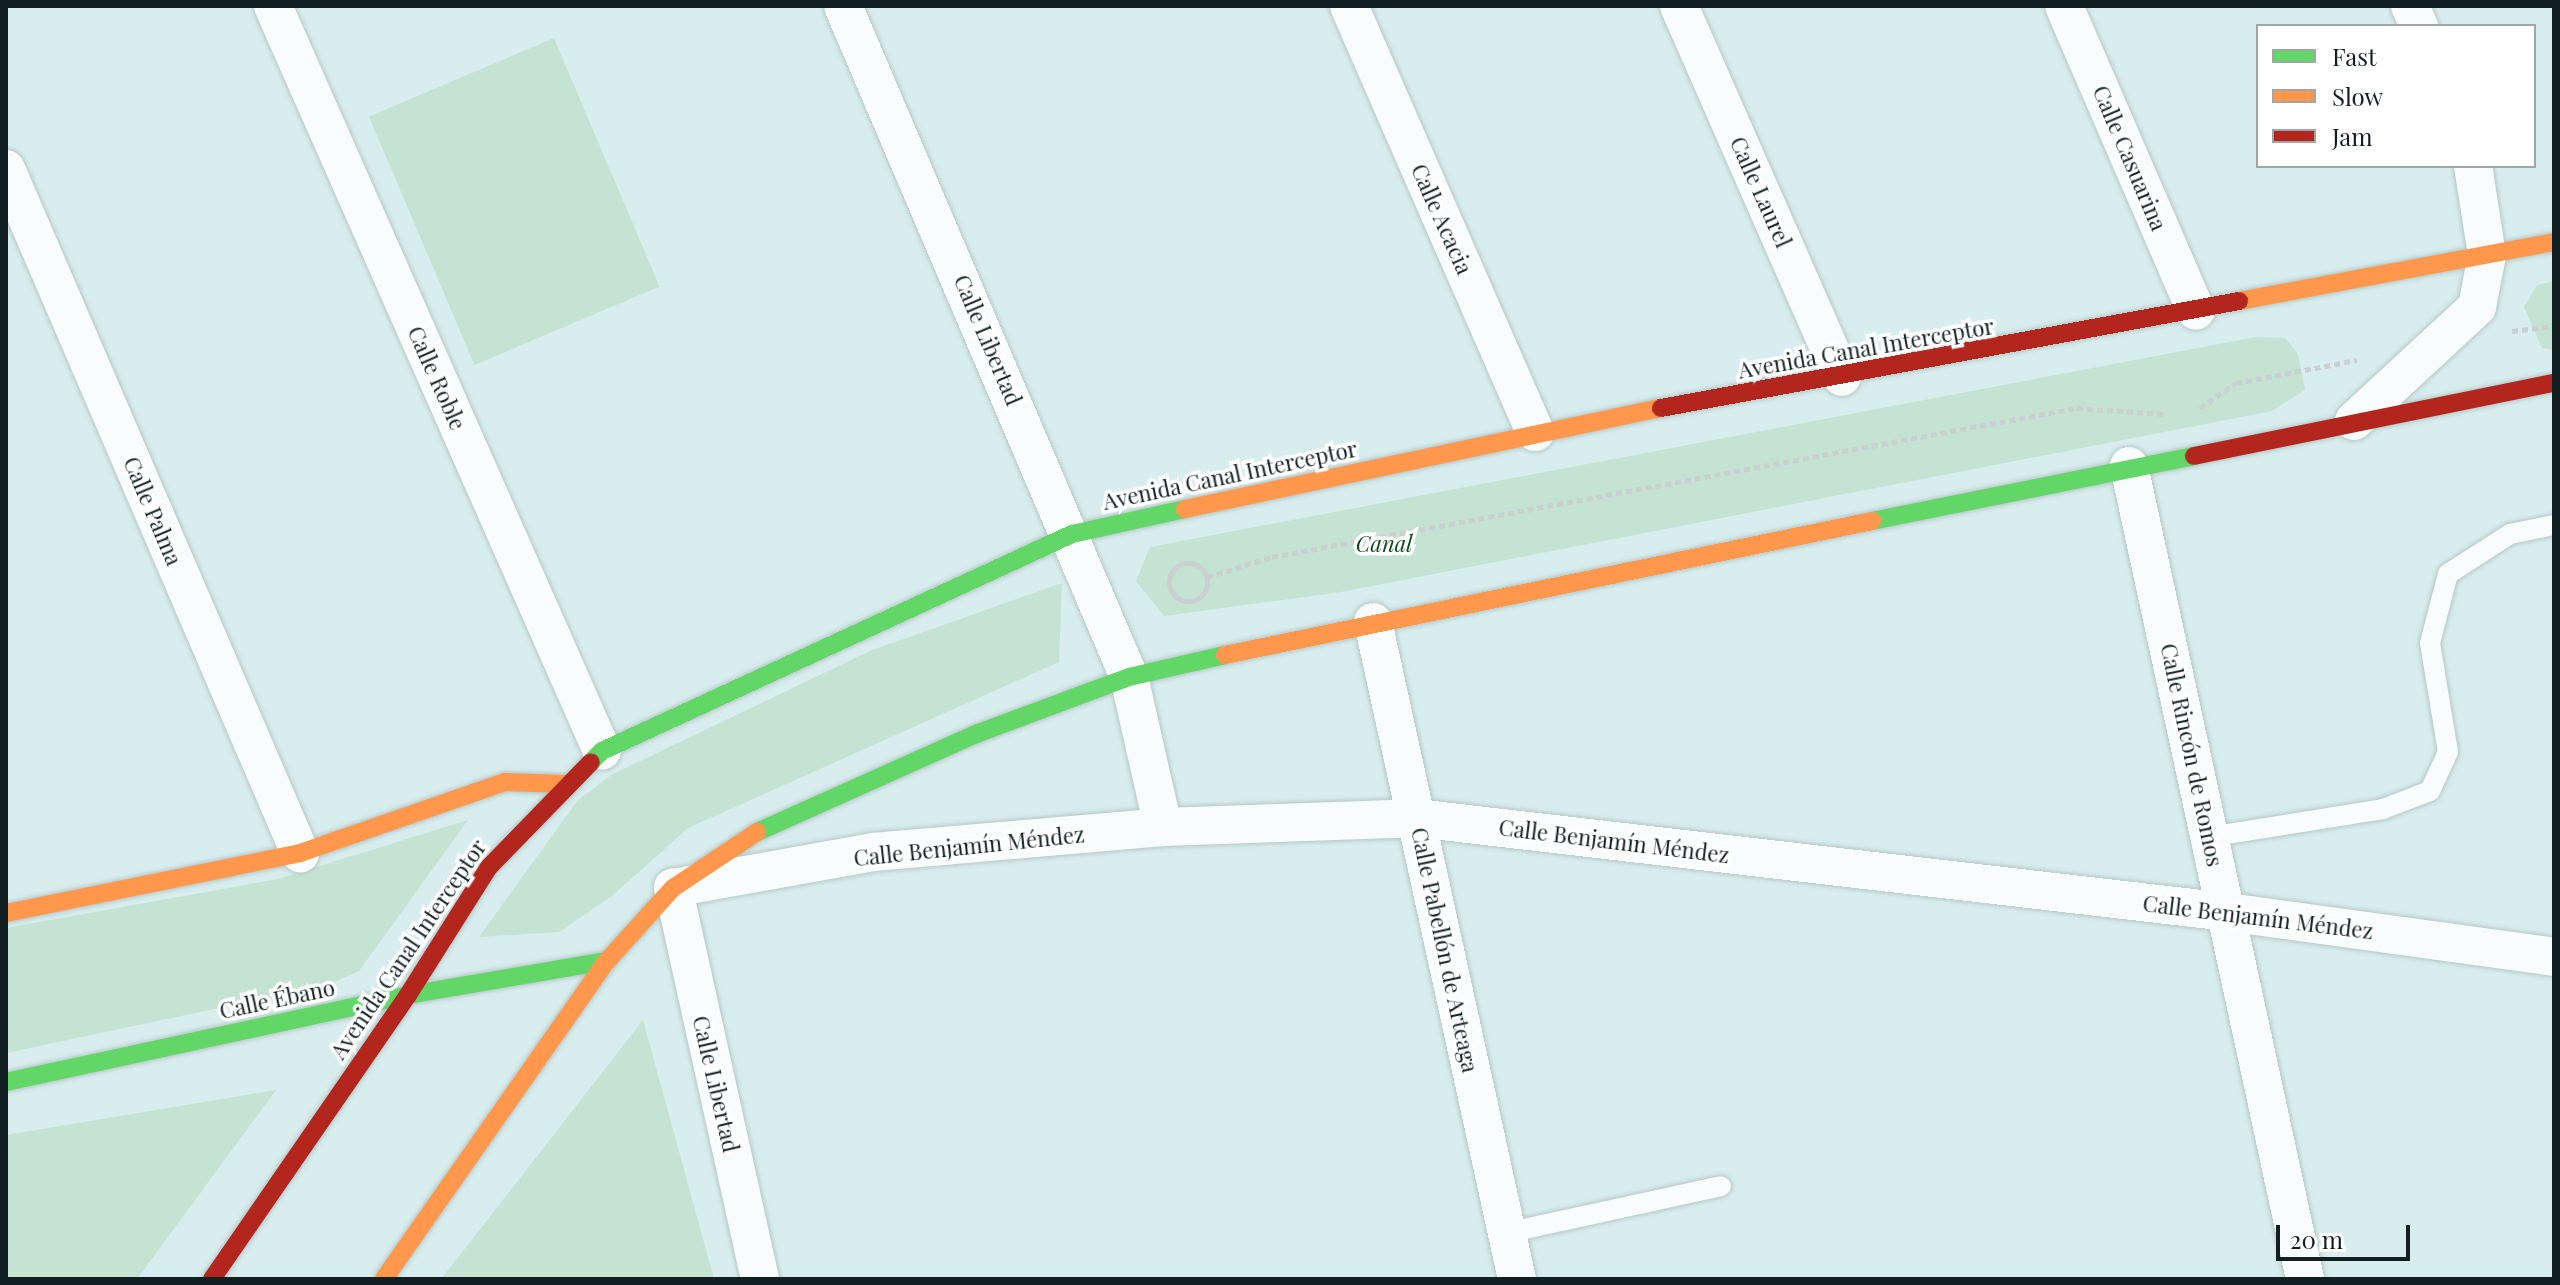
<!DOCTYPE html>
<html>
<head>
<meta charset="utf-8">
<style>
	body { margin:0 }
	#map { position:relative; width:2560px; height:1285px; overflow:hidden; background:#d8edee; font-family:"Playfair Display",serif }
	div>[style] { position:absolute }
	.green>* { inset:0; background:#c5e3d2; transform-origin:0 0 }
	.path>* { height:5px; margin-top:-2.5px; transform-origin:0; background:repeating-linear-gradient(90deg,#cacfcf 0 6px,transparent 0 10px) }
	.path>.ring { margin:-2.5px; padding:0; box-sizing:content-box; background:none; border:5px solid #cacfcf; border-radius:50% }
	.roads { filter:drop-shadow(0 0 2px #b6c7c7) drop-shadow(0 0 2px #b6c7c7) }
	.lane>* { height:20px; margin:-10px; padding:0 10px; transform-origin:10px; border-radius:10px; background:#f9fcfc }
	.street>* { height:38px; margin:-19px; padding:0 19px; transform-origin:19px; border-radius:19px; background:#f9fcfc }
	.fast>* { height:18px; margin:-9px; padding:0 9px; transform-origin:9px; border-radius:9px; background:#63d668 }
	.slow>* { height:18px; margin:-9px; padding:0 9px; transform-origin:9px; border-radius:9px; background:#ff974d }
	.jam>* { height:18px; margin:-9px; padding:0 9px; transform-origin:9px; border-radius:9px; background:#b3261e }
	span { translate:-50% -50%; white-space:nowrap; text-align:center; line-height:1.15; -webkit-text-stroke:7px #fff; paint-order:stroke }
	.street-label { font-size:22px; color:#111f20 }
	.park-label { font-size:22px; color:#0a4c20; font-style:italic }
	.frame { position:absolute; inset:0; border:8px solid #111f20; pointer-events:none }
	.legend { position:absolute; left:2256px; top:24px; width:280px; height:144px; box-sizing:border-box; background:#fff; border:2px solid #a0a5a6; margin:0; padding:10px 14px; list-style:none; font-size:24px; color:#111f20 }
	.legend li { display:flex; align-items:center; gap:16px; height:40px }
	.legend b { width:40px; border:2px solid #a0a5a6 }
	.scale { position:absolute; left:2276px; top:1225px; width:134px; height:36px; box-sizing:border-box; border:4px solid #111f20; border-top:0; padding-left:10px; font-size:24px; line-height:28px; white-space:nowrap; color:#111f20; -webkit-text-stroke:6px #fff; paint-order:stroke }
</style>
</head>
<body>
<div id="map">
	<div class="green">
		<i style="left:554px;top:38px;width:270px;height:201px;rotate:67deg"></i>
		<i style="clip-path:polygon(2554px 281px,2554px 350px,2542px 348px,2524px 307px,2537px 285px)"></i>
		<i style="clip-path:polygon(2256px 337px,2285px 338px,2298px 354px,2305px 390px,2272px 411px,1341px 592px,1164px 616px,1136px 581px,1150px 547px)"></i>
		<i style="clip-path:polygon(1062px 583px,1059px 662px,688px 828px,612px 896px,559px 932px,479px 937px,578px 800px,611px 775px,870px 651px)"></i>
		<i style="clip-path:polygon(468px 820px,359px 971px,328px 985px,6px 1053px,6px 928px,278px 879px)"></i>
		<i style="clip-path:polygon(643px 1020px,714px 1279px,441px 1279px,524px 1173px)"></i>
		<i style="clip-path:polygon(276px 1090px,137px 1279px,6px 1279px,6px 1135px)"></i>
	</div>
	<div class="path">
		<i style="left:2512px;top:331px;width:42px;rotate:-6.8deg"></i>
		<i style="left:2200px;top:408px;width:44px;rotate:-34.8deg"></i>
		<i style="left:2236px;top:383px;width:123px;rotate:-10.8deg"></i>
		<i class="ring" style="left:1169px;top:563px;width:33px;height:33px"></i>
		<i style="left:1207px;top:577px;width:68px;rotate:-17.1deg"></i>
		<i style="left:1272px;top:557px;width:819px;rotate:-10.49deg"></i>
		<i style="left:2077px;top:408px;width:88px;rotate:3.9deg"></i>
	</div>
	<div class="roads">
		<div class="lane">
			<i style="left:2209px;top:837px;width:176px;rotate:-9.1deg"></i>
			<i style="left:2383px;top:809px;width:50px;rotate:-21deg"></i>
			<i style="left:2430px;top:791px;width:43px;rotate:-65.2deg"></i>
			<i style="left:2448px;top:752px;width:110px;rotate:-99.4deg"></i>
			<i style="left:2430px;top:643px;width:71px;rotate:-75.4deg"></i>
			<i style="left:2448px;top:574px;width:74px;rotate:-32.8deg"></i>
			<i style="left:2510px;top:534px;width:45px;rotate:-11.6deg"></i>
			<i style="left:1506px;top:1233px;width:220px;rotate:-12.3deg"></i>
		</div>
		<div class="street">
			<i style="left:273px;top:6px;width:814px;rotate:66.17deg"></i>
			<i style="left:843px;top:6px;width:729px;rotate:66.91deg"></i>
			<i style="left:1129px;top:677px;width:154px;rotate:77.2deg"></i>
			<i style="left:1349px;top:6px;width:465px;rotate:66.4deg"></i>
			<i style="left:1679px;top:6px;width:405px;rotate:66.3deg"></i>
			<i style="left:2064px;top:6px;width:332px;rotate:66.6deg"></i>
			<i style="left:2410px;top:6px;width:22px;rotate:66deg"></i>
			<i style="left:6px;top:169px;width:745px;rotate:66.74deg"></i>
			<i style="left:2354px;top:421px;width:168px;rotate:-42.8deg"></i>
			<i style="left:2477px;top:307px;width:53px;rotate:-79.1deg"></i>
			<i style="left:2487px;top:255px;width:90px;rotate:-98.9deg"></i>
			<i style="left:2129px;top:466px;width:832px;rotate:77.78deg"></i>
			<i style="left:1373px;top:622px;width:673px;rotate:77.64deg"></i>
			<i style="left:760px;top:1279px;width:401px;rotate:-102.5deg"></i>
			<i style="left:673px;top:888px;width:203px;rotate:-10.2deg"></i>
			<i style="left:873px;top:852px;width:291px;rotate:-4.9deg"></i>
			<i style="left:1163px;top:827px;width:253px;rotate:-2deg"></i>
			<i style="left:1416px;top:818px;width:816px;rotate:6.61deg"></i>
			<i style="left:2227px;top:912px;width:330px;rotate:7.8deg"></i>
		</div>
		<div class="fast">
			<i style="left:1872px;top:521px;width:328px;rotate:-11.4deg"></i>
			<i style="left:591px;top:762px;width:16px;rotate:-45deg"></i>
			<i style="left:602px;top:751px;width:518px;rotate:-24.78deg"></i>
			<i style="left:1072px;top:534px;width:116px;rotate:-12.5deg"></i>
			<i style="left:757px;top:832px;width:240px;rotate:-24.1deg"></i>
			<i style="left:976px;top:734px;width:163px;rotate:-20.4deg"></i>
			<i style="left:1129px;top:677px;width:98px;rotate:-12.9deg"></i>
			<i style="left:6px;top:1082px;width:411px;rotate:-12.2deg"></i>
			<i style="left:408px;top:995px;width:202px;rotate:-9.7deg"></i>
		</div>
		<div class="slow">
			<i style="left:2239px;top:301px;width:320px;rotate:-10.6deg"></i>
			<i style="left:1185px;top:509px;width:487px;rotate:-12deg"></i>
			<i style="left:1225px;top:655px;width:661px;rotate:-11.7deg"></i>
			<i style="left:6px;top:913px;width:300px;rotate:-11.5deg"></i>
			<i style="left:300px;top:853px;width:217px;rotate:-19.1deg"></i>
			<i style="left:505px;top:782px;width:60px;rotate:1.9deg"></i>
			<i style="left:384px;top:1279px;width:388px;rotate:-55deg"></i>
			<i style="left:607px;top:961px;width:98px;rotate:-47.9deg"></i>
			<i style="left:673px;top:888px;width:101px;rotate:-33.7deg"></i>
		</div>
		<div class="jam">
			<i style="left:1661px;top:408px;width:588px;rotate:-10.49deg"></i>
			<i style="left:2194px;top:456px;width:367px;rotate:-11.5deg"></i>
			<i style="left:212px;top:1279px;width:345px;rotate:-55.4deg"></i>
			<i style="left:408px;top:995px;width:151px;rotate:-57.7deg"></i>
			<i style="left:489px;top:867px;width:146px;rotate:-45.8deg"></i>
		</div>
	</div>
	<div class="street-label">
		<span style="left:2130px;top:158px;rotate:67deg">Calle Casuarina</span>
		<span style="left:1761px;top:192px;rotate:66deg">Calle Laurel</span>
		<span style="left:1442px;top:219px;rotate:66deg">Calle Acacia</span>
		<span style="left:988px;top:340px;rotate:67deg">Calle Libertad</span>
		<span style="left:1866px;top:348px;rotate:-10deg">Avenida Canal Interceptor</span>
		<span style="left:437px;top:378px;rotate:66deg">Calle Roble</span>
		<span style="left:1230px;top:475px;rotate:-12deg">Avenida Canal Interceptor</span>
		<span style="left:153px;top:511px;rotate:67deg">Calle Palma</span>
		<span style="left:2192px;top:755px;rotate:78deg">Calle Rincón de Romos</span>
		<span style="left:1614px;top:841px;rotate:7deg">Calle Benjamín Méndez</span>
		<span style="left:969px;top:846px;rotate:-6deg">Calle Benjamín Méndez</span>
		<span style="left:2258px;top:917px;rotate:7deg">Calle Benjamín Méndez</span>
		<span style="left:408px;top:949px;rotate:-56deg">Avenida Canal Interceptor</span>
		<span style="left:1445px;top:950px;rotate:78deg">Calle Pabellón de Arteaga</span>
		<span style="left:277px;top:999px;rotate:-12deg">Calle Ébano</span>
		<span style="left:716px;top:1084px;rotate:77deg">Calle Libertad</span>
	</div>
	<div class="park-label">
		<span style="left:1384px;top:544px">Canal</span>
	</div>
	<div class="frame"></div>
	<ul class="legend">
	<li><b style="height:10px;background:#63d668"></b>Fast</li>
	<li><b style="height:10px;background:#ff974d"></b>Slow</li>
	<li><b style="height:10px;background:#b3261e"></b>Jam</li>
	</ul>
	<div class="scale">20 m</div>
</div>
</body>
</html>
